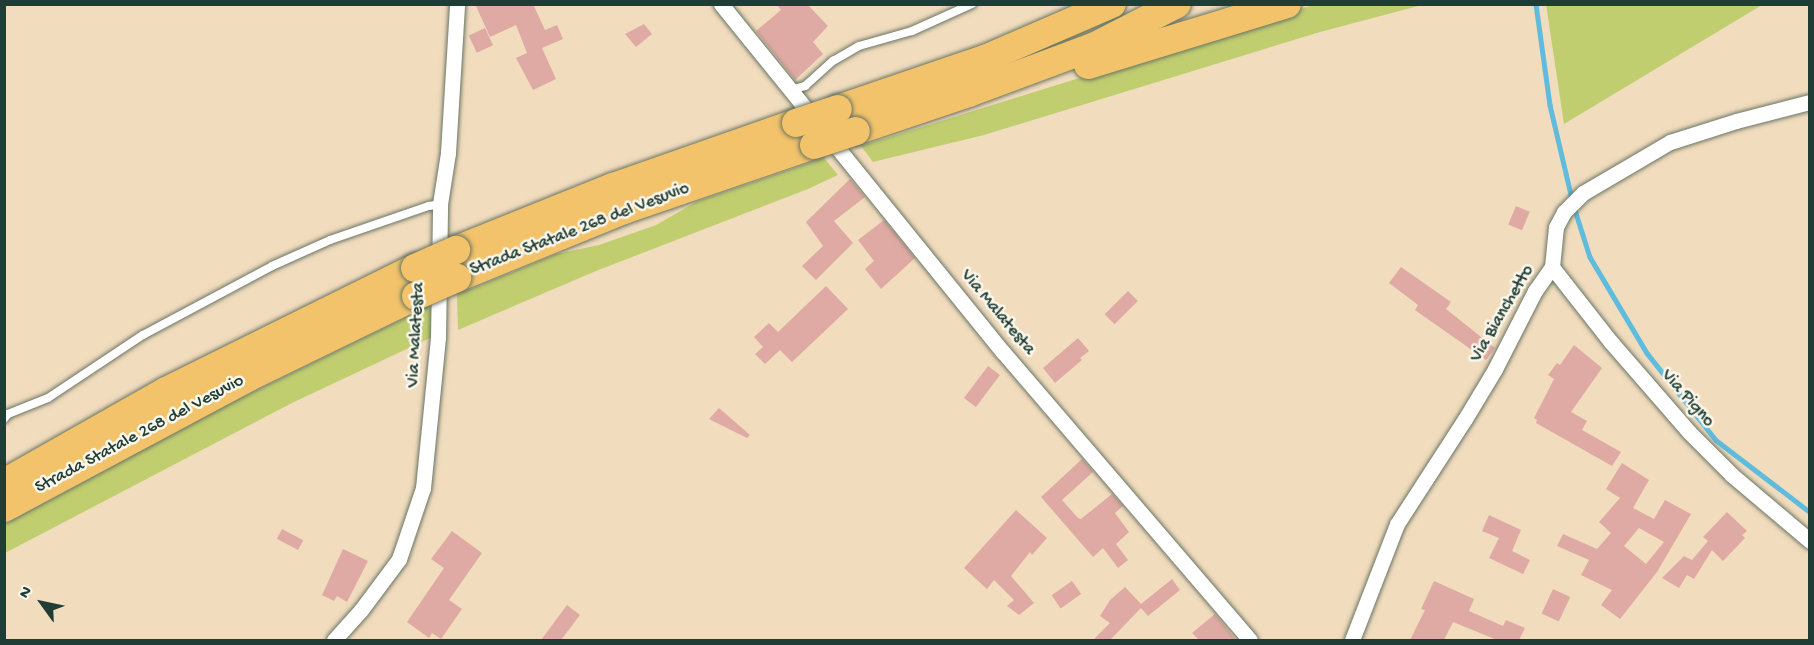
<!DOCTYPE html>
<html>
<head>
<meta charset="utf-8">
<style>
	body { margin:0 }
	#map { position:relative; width:1814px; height:645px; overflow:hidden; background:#f2dcbe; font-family:"Gochi Hand",sans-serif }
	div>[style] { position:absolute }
	.green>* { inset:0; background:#c1ce70 }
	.stream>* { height:4.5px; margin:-2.25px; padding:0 2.25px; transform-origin:2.25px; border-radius:2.25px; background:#5fbcdd }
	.building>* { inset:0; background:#dfaaa4; transform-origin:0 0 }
	.roads { filter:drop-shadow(0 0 2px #697564) drop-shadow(0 0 2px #697564) }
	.lane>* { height:8px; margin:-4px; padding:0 4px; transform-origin:4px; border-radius:4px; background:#fff }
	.street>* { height:15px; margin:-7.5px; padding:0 7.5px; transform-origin:7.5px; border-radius:7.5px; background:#fff }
	.highway>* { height:28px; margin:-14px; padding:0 14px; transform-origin:14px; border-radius:14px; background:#f2c36a }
	.bridges { filter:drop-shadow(0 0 2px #697564) drop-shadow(0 0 2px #697564) }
	.highway-bridge>* { height:28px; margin:-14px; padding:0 14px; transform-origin:14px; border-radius:14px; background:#f2c36a }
	span { translate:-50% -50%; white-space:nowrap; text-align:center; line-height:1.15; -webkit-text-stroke:5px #fbf7ec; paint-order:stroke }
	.street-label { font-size:18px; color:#1f3d34 }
	.frame { position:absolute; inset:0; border:6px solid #1f3d34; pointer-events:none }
	.north { position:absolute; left:12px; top:573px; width:60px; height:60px; -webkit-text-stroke:4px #fbf7ec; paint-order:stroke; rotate:303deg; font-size:16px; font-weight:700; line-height:24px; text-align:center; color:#1f3d34 }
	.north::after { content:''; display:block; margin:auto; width:21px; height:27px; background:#1f3d34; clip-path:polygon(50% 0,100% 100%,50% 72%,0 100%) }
</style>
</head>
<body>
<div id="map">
	<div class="green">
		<i style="clip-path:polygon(1546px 4px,1762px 4px,1762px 5px,1564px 124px)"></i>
		<i style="clip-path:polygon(1313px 5px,1422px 5px,1320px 32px,984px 135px,873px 162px,861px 146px)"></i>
		<i style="clip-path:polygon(824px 158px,838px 175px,808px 189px,596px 271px,458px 330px,457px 295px,556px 254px,599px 245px,656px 225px,698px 201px)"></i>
		<i style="clip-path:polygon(433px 304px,432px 337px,292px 403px,5px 553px,5px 524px,212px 412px)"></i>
	</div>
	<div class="stream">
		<i style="left:1536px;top:4px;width:102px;rotate:82.1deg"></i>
		<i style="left:1550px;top:105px;width:97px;rotate:76.8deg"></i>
		<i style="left:1574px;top:207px;width:52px;rotate:72.3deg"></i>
		<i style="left:1590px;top:257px;width:112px;rotate:59.3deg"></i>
		<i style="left:1647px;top:353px;width:111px;rotate:51.6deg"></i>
		<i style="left:1716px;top:440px;width:118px;rotate:37.5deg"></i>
	</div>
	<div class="building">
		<i style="clip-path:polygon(475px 4px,533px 4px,545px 30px,557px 25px,563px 39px,542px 48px,556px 79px,533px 90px,516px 58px,527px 53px,516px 25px,490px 37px)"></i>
		<i style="clip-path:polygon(776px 4px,807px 4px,828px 26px,813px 42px,823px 54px,795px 80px,756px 31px,781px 10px)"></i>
		<i style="clip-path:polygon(644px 24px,652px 34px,636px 47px,625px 34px)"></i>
		<i style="left:485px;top:28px;width:19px;height:18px;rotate:65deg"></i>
		<i style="clip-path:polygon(850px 179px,865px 197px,834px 221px,853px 243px,816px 280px,802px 266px,823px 246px,806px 222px)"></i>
		<i style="left:1516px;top:206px;width:15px;height:20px;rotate:23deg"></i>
		<i style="clip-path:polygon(884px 220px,915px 258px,881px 289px,865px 269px,874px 261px,858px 240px)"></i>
		<i style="clip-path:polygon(1401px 267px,1451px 302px,1446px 309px,1495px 348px,1486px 360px,1415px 310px,1418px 305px,1389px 283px)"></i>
		<i style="clip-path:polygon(826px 286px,848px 309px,792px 362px,780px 350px,765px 364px,755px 354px,763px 347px,754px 337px,769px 323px,778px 332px)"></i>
		<i style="left:1128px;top:291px;width:14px;height:33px;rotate:45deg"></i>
		<i style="clip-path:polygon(1078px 338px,1089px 351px,1080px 358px,1082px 360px,1055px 383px,1043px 368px)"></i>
		<i style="clip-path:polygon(1574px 345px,1602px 368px,1571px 412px,1587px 421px,1582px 430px,1621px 452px,1612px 466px,1536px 423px,1537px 420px,1534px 418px,1554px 379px,1548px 375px,1557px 363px,1560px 365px)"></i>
		<i style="left:988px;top:366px;width:15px;height:40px;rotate:37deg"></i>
		<i style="clip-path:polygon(719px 408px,750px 435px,747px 438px,709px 419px)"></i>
		<i style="clip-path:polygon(1082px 459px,1093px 472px,1062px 500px,1078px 518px,1081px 519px,1112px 494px,1123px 506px,1115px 513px,1129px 532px,1116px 544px,1128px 560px,1118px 568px,1103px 548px,1093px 557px,1041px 497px)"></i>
		<i style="clip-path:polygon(evenodd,1622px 463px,1649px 480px,1633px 508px,1654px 519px,1665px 500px,1691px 514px,1657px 572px,1620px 619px,1601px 605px,1612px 590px,1581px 575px,1589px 560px,1557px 546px,1563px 534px,1597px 549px,1611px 533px,1599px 522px,1620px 498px,1606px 489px,1622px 463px,1639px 528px,1664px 542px,1646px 564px,1624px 546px,1639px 528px)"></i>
		<i style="clip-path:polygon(1016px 510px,1047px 538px,1032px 555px,1030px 552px,1011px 576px,1034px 603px,1019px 615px,1007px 606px,1014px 600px,994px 580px,987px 589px,964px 568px)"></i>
		<i style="clip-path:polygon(1727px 512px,1747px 531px,1742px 535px,1745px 538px,1723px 561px,1712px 550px,1694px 579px,1687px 575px,1679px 588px,1662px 578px,1684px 556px,1692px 560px,1708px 541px,1703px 537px)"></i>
		<i style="clip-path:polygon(1489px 515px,1521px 530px,1512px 551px,1530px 560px,1523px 574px,1489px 558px,1499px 538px,1482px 531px)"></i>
		<i style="left:282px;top:529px;width:24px;height:11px;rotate:28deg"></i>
		<i style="clip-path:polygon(452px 531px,482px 553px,449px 600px,462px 609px,441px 639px,432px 633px,429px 638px,407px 622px,444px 568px,431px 559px)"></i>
		<i style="clip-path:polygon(343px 549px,368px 561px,347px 602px,337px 596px,334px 601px,322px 595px)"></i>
		<i style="clip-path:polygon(1172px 579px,1180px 590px,1148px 616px,1141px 608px,1110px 640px,1093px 640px,1110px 623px,1100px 616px,1110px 600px,1125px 587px,1141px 604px)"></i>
		<i style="left:1072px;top:581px;width:16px;height:25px;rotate:55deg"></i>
		<i style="clip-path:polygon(1434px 581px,1474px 599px,1469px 611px,1503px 626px,1506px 620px,1525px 628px,1519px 640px,1497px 640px,1453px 622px,1444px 640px,1410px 640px,1425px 610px,1421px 609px)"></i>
		<i style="left:1553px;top:589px;width:19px;height:27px;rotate:25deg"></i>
		<i style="clip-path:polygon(567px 605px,580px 615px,561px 640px,541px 640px)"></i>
		<i style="clip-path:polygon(1215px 614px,1236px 640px,1199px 640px,1192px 633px)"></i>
	</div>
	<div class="roads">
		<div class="lane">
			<i style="left:790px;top:90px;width:16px;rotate:-15deg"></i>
			<i style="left:805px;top:86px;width:38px;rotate:-42deg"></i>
			<i style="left:833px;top:61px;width:30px;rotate:-30deg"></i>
			<i style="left:859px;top:46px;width:55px;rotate:-15.8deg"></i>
			<i style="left:912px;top:31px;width:66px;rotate:-24.2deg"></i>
			<i style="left:4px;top:419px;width:6px;rotate:-51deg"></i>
			<i style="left:8px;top:414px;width:43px;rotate:-21.8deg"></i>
			<i style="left:48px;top:398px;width:114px;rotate:-33.6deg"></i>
			<i style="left:143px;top:335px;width:146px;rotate:-28.1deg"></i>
			<i style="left:272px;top:266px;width:64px;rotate:-24.1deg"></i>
			<i style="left:330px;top:240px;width:105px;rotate:-19deg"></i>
			<i style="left:429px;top:206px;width:11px;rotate:-10deg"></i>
		</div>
		<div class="street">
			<i style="left:721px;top:4px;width:448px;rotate:51deg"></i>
			<i style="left:1003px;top:352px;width:379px;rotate:49.4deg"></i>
			<i style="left:1552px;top:267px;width:94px;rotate:51.9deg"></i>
			<i style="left:1610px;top:341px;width:121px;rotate:49deg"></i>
			<i style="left:1689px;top:432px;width:61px;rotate:45deg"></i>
			<i style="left:1732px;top:475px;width:102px;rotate:40.2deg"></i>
			<i style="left:334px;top:640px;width:40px;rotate:-48deg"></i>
			<i style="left:361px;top:610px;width:64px;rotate:-53.3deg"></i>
			<i style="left:399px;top:559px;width:75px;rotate:-71.3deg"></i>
			<i style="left:423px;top:488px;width:151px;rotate:-84.3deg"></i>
			<i style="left:438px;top:338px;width:134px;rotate:-89.1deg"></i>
			<i style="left:440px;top:204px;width:52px;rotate:-81.1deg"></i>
			<i style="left:448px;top:153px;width:149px;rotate:-86.5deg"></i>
			<i style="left:1352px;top:640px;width:124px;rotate:-68.8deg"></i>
			<i style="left:1397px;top:524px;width:125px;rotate:-57.1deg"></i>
			<i style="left:1465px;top:419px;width:58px;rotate:-59deg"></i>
			<i style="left:1495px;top:369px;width:88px;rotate:-62.9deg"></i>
			<i style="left:1535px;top:291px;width:29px;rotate:-55deg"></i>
			<i style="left:1552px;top:267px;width:40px;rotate:-84.3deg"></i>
			<i style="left:1556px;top:227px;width:17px;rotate:-62deg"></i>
			<i style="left:1564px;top:212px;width:27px;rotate:-45deg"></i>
			<i style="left:1583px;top:193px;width:101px;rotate:-30.4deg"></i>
			<i style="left:1670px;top:142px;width:69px;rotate:-17.7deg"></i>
			<i style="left:1736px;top:121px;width:76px;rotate:-14.4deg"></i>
		</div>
		<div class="highway">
			<i style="left:1088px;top:65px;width:208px;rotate:-17deg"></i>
			<i style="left:838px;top:109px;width:157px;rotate:-18.9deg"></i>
			<i style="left:987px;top:58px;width:136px;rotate:-23.4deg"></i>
			<i style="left:856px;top:131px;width:119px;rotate:-18.6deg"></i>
			<i style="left:969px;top:93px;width:132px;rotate:-20.4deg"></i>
			<i style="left:1093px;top:47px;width:94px;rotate:-27.1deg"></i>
			<i style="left:456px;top:250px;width:169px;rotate:-21.9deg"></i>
			<i style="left:613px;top:187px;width:194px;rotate:-19.3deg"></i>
			<i style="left:457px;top:278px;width:180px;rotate:-22.2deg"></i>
			<i style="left:624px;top:210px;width:201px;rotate:-18.9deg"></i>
			<i style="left:4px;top:483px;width:186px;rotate:-29.6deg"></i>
			<i style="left:166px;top:391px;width:278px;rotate:-26.3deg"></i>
			<i style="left:4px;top:508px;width:276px;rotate:-28.1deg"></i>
			<i style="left:247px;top:378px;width:188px;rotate:-25.9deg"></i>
		</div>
	</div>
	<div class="bridges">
		<div class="highway-bridge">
			<i style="left:796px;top:123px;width:44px;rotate:-18.4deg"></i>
			<i style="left:814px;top:145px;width:44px;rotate:-18.4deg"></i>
			<i style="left:415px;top:268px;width:45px;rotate:-23.7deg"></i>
			<i style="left:416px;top:296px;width:45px;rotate:-23.7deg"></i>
		</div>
	</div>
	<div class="street-label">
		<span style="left:580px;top:230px;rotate:-21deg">Strada Statale 268 del Vesuvio</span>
		<span style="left:997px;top:313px;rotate:50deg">Via Malatesta</span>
		<span style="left:1503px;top:314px;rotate:-60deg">Via Bianchetto</span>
		<span style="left:417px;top:335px;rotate:-87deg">Via Malatesta</span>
		<span style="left:1687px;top:399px;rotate:48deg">Via Pigno</span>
		<span style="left:140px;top:435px;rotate:-28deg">Strada Statale 268 del Vesuvio</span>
	</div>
	<div class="frame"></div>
	<div class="north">N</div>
</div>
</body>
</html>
